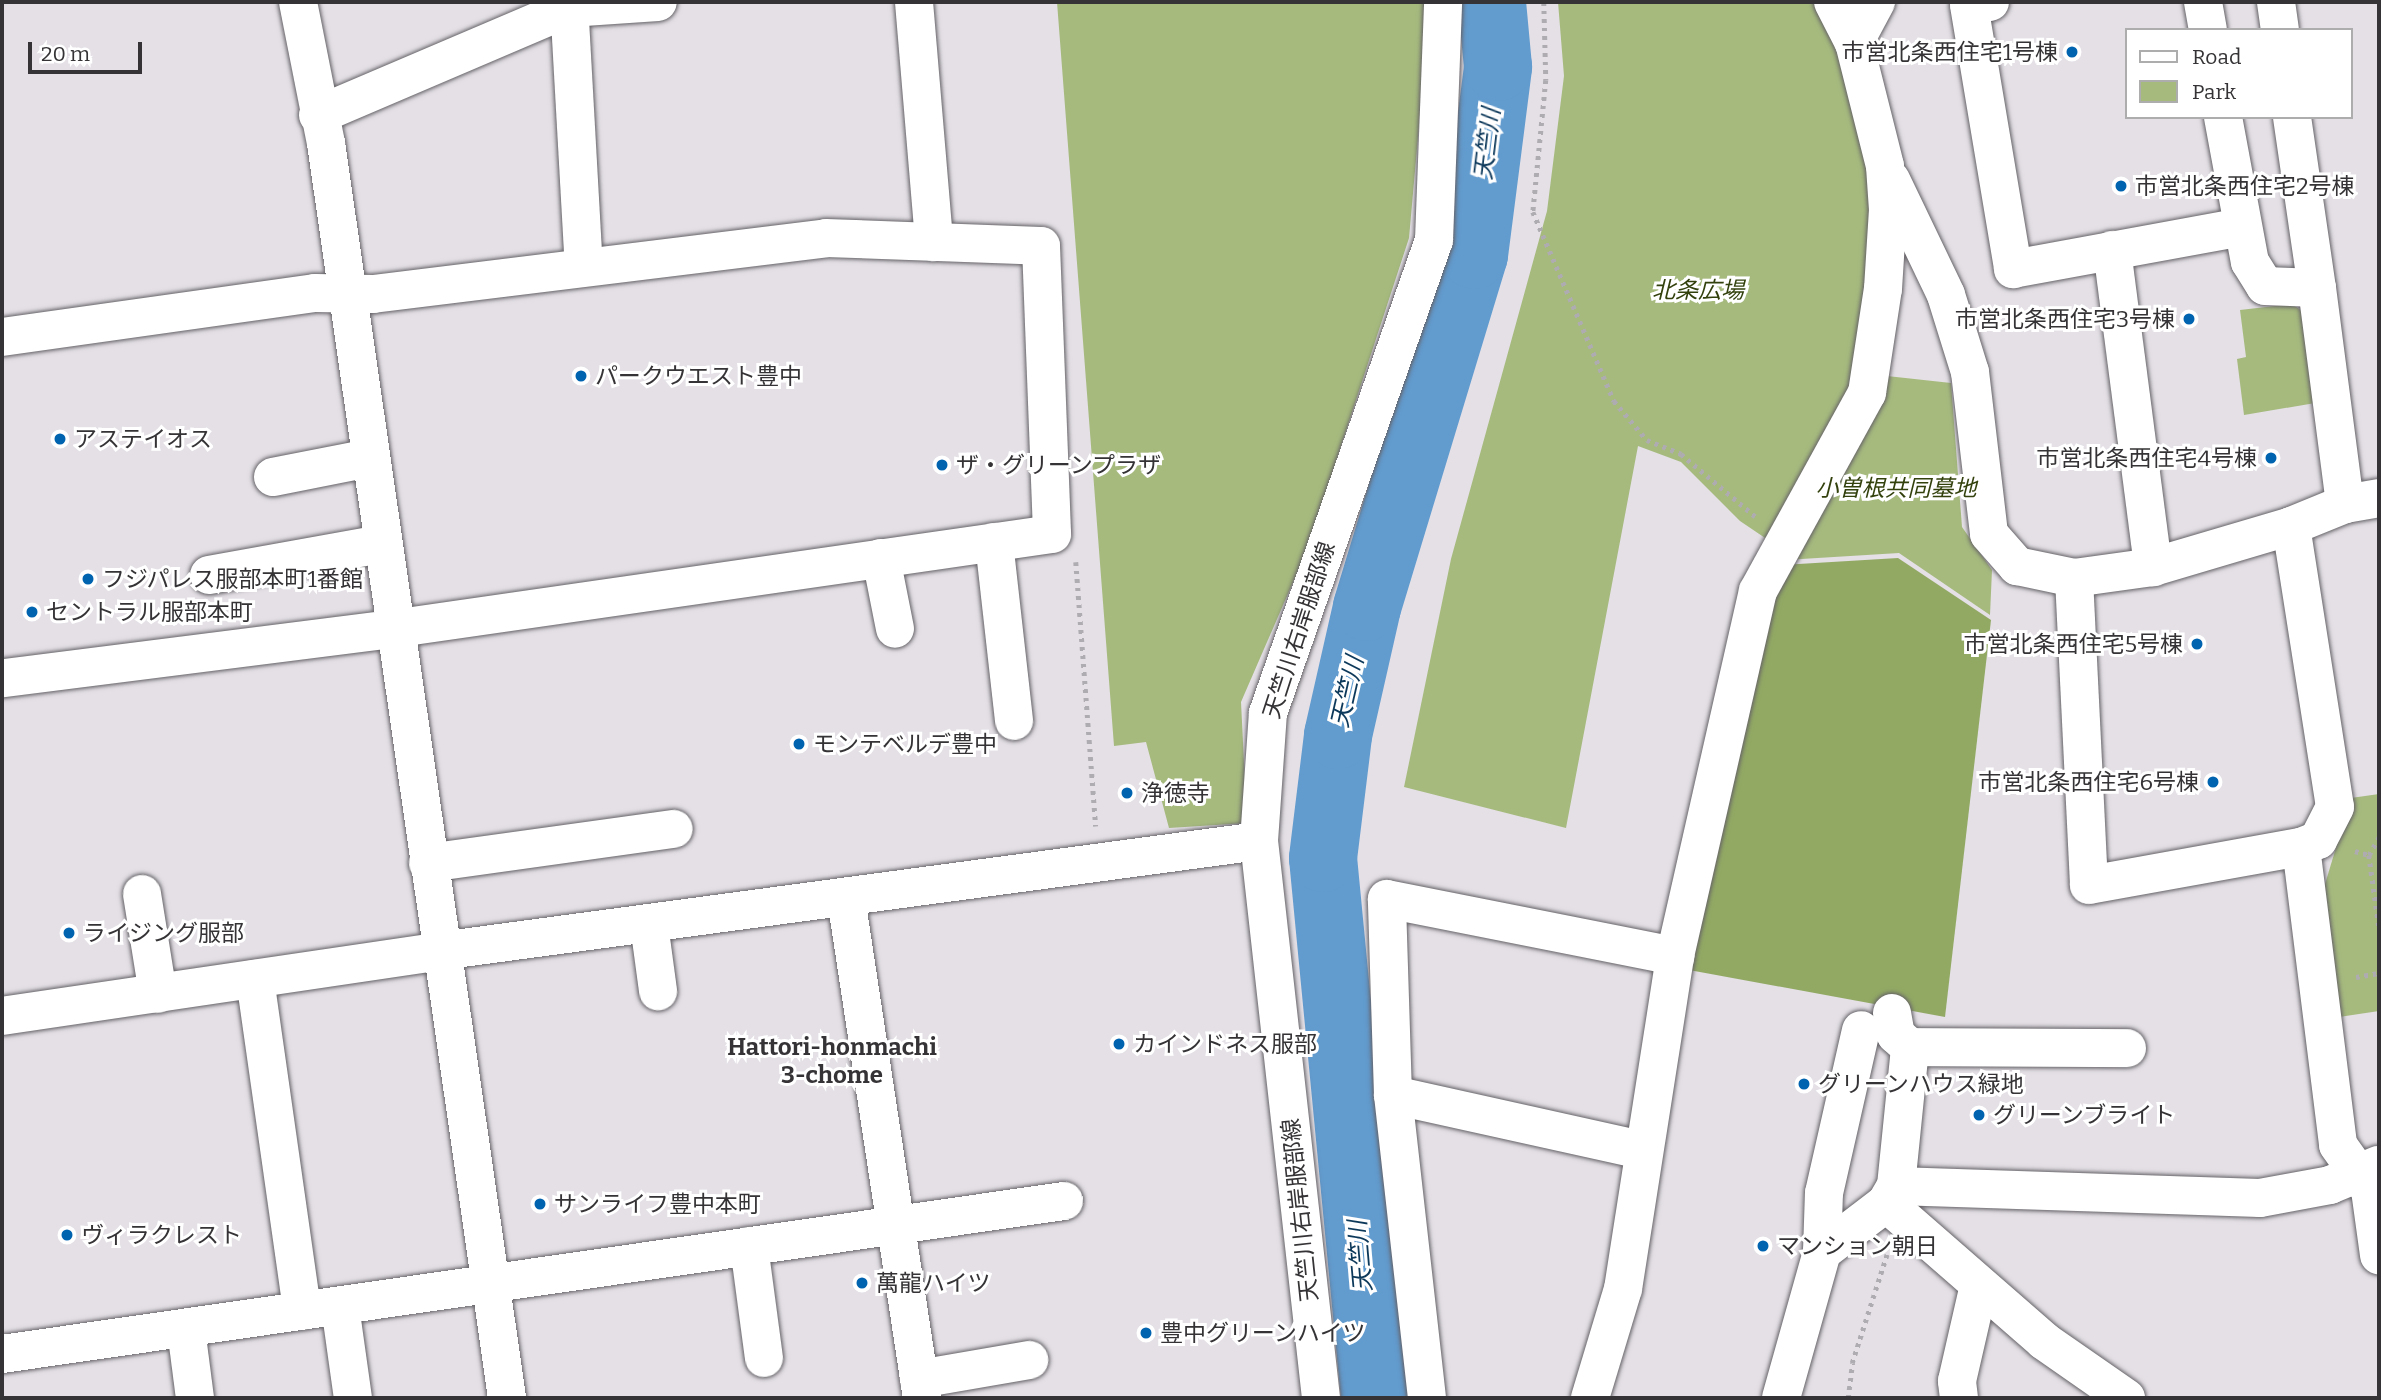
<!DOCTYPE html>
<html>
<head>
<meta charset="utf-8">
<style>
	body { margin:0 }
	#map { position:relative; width:2381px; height:1400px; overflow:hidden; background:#e4e0e6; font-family:Bitter,"Noto Sans JP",serif }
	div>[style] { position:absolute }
	.green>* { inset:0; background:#a6ba7e }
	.forest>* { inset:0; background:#92a964 }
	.river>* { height:68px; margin:-34px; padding:0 34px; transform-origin:34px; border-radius:34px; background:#629bce }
	.path>* { height:4.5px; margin-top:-2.25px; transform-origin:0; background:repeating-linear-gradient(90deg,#afacb1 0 3.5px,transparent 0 8.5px) }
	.roads { filter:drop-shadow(0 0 2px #656267) drop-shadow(0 0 2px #656267) }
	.minor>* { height:38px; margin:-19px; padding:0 19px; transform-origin:19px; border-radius:19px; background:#fff }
	.dots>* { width:19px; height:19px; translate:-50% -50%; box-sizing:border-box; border:4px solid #fff; border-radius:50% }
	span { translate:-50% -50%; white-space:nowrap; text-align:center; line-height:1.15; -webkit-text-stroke:6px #fff; paint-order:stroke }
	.poi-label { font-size:23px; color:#353335 }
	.right { translate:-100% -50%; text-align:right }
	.left { translate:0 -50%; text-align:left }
	.park-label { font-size:23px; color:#33410d; font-style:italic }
	.street-label { font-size:23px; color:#353335 }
	.water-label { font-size:24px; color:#0c385a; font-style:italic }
	.neighbourhood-label { font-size:24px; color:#353335; font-weight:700 }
	.frame { position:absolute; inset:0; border:4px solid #353335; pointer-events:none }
	.legend { position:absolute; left:2125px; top:28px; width:228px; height:91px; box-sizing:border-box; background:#fff; border:2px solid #aeadae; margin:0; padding:9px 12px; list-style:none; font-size:21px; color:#353335 }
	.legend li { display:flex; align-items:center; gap:14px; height:35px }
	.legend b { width:35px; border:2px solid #aeadae }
	.scale { position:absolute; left:28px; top:42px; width:114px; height:32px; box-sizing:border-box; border:4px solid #353335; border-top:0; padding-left:9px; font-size:21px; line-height:24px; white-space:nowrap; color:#353335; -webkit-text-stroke:5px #fff; paint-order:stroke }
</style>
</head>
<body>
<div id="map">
	<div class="green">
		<i style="clip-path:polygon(1057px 2px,1430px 2px,1409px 238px,1307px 550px,1241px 702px,1247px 823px,1169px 828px,1146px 742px,1114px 746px)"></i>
		<i style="clip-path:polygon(1558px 2px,1815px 2px,1847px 59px,1878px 211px,1853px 388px,1774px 544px,1740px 521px,1681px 462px,1638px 446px,1566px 828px,1404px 787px,1451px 559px,1547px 211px,1564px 76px)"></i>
		<i style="clip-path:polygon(2292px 304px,2309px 316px,2321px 402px,2244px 415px,2237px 359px,2246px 357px,2240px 310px)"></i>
		<i style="clip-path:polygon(1887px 376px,1951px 383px,1962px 527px,1992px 570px,1990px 615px,1899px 553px,1785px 560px)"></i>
		<i style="clip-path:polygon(2379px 794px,2379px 1011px,2339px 1017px,2322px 894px,2351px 798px)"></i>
	</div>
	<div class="forest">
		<i style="clip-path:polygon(1898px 558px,1991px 620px,1945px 1017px,1689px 970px,1782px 565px)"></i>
	</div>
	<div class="river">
		<i style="left:1375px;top:1398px;width:542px;rotate:-95.5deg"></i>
		<i style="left:1323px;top:858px;width:124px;rotate:-83deg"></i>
		<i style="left:1338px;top:735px;width:131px;rotate:-77.2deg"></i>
		<i style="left:1367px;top:607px;width:368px;rotate:-73.1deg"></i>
		<i style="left:1474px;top:255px;width:190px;rotate:-82.7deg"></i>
		<i style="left:1498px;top:67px;width:65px;rotate:-95.3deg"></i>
	</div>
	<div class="path">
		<i style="left:1544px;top:2px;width:78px;rotate:88.5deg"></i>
		<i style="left:1546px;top:80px;width:133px;rotate:95.6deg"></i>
		<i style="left:1533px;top:212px;width:206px;rotate:66.8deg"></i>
		<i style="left:1614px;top:401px;width:51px;rotate:49.8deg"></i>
		<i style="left:1647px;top:440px;width:37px;rotate:22deg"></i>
		<i style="left:1681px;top:454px;width:97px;rotate:40deg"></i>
		<i style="left:1076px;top:562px;width:265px;rotate:85.7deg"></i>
		<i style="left:2355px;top:851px;width:15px;rotate:16deg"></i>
		<i style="left:2369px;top:855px;width:21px;rotate:-61deg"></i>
		<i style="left:2369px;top:855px;width:73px;rotate:82.1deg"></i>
		<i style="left:2356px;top:977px;width:23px;rotate:-10deg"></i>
		<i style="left:1848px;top:1398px;width:35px;rotate:-83deg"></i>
		<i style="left:1852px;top:1363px;width:114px;rotate:-72.2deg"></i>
	</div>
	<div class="roads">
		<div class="minor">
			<i style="left:298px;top:2px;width:144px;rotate:78.8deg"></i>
			<i style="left:326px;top:143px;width:1268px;rotate:81.79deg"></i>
			<i style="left:569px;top:2px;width:265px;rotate:86.8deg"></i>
			<i style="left:914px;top:2px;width:241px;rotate:85.2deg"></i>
			<i style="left:1990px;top:2px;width:21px;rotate:172deg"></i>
			<i style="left:1969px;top:5px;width:268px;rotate:80.5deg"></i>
			<i style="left:2013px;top:269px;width:232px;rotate:-10.4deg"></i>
			<i style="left:2203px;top:2px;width:28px;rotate:80deg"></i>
			<i style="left:2276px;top:2px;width:28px;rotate:82deg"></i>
			<i style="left:1854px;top:43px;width:47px;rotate:-61.8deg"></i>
			<i style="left:318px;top:115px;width:273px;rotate:-23.1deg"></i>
			<i style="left:569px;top:8px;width:89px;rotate:-3.9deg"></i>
			<i style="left:2223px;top:117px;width:147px;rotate:79.5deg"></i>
			<i style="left:2250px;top:262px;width:28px;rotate:58deg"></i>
			<i style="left:2265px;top:286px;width:52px;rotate:2.2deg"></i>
			<i style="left:2317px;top:288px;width:218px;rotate:82.6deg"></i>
			<i style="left:2292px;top:117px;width:173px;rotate:81.7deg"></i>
			<i style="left:1891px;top:180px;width:127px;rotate:64.4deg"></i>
			<i style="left:1946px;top:295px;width:81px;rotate:72.7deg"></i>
			<i style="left:1970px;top:372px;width:163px;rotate:83.3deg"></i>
			<i style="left:1989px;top:534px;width:43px;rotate:48.8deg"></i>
			<i style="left:2017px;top:566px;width:58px;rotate:11.9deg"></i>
			<i style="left:2074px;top:578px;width:80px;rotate:-7.9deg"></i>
			<i style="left:2153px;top:567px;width:144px;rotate:-16.5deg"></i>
			<i style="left:2291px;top:526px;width:58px;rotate:-22.2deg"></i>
			<i style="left:2345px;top:504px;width:35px;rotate:-10deg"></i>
			<i style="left:2112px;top:250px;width:320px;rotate:82.6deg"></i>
			<i style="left:2px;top:337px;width:316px;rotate:-8deg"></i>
			<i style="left:315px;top:293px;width:58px;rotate:1deg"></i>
			<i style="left:373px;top:294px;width:456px;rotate:-7deg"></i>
			<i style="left:826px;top:238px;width:215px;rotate:2.1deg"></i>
			<i style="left:1041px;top:246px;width:288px;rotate:87.8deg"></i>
			<i style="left:1052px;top:534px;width:667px;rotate:171.81deg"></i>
			<i style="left:392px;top:629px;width:393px;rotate:172.8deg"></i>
			<i style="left:273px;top:477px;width:99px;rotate:-11.1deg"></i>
			<i style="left:2291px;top:526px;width:284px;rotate:81.1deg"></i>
			<i style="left:2335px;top:807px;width:37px;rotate:117deg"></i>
			<i style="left:2318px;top:840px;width:18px;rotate:158deg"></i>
			<i style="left:2301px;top:847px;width:300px;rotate:82.9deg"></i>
			<i style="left:2338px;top:1145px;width:55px;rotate:54.6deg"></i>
			<i style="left:2370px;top:1190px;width:66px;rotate:82.1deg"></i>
			<i style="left:994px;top:542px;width:180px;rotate:83.6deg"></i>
			<i style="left:881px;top:558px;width:72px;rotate:78.8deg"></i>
			<i style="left:209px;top:575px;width:175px;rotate:-10.2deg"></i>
			<i style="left:2074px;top:578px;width:307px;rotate:87.2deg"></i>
			<i style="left:2089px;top:885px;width:215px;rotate:-10.2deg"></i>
			<i style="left:428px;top:863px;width:248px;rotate:-7.9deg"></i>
			<i style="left:142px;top:894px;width:101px;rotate:80.9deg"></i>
			<i style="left:846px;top:898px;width:506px;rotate:81.36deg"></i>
			<i style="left:649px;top:924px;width:68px;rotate:82.3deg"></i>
			<i style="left:255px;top:979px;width:335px;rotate:81.9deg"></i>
			<i style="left:1892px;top:1013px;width:22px;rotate:80deg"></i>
			<i style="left:1896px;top:1035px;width:18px;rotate:41deg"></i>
			<i style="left:2px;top:1016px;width:443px;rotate:-8.4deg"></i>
			<i style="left:440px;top:951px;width:826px;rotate:-7.65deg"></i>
			<i style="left:1393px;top:1095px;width:255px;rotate:12.5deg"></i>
			<i style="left:1896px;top:1186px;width:140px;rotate:-84.2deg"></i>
			<i style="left:1910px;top:1047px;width:217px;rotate:0.3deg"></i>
			<i style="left:1886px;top:1203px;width:210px;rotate:41.1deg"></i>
			<i style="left:2044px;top:1341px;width:100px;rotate:34.8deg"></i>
			<i style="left:749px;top:1246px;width:113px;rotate:82.4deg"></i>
			<i style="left:1822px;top:1252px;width:59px;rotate:-88.1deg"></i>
			<i style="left:1824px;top:1193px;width:167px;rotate:-77.2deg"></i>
			<i style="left:340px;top:1306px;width:93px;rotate:82deg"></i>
			<i style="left:186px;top:1329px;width:70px;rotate:82.6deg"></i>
			<i style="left:2px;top:1354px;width:1073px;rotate:-8.2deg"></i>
			<i style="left:919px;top:1379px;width:112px;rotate:-9.8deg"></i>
			<i style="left:1321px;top:1398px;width:560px;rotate:-96.35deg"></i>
			<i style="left:1259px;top:841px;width:128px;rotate:-86deg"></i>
			<i style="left:1268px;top:713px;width:501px;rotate:-70.66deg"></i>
			<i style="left:1434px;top:240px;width:238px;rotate:-87.8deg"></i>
			<i style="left:1427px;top:1398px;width:305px;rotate:-96.4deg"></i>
			<i style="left:1393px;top:1095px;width:196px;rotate:-91.8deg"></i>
			<i style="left:1387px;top:899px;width:294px;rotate:11.2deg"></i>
			<i style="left:1590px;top:1398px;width:114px;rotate:-73.2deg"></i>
			<i style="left:1623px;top:1289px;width:337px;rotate:-81.1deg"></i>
			<i style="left:1675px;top:956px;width:374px;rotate:-77.2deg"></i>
			<i style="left:1758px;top:591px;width:226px;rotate:-61.2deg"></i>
			<i style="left:1867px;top:393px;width:105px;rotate:-81.3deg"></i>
			<i style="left:1883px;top:289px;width:79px;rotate:-86.4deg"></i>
			<i style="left:1888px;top:210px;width:44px;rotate:-93.9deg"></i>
			<i style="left:1885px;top:166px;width:127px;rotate:-104.1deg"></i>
			<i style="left:1854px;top:43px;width:46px;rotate:-117.1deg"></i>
			<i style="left:1781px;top:1398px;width:152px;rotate:-74.3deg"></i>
			<i style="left:1822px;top:1252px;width:81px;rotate:-37.4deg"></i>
			<i style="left:1886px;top:1203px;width:20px;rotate:-60deg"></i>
			<i style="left:1896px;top:1186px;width:364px;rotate:1.9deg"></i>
			<i style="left:2260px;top:1198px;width:71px;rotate:-10.5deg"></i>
			<i style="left:2330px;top:1185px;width:52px;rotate:-22.6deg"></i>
			<i style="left:1959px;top:1398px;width:17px;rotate:-97deg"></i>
			<i style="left:1957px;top:1381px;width:98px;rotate:-77.1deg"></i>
		</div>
	</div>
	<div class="dots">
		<i style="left:2072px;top:52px;background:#0063b0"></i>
		<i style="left:2121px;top:186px;background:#0063b0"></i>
		<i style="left:2189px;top:319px;background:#0063b0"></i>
		<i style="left:581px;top:376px;background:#0063b0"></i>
		<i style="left:60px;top:439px;background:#0063b0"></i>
		<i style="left:2271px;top:458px;background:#0063b0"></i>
		<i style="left:942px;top:465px;background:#0063b0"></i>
		<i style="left:88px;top:579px;background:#0063b0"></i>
		<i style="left:32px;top:612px;background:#0063b0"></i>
		<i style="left:2197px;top:644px;background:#0063b0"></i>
		<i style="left:799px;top:744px;background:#0063b0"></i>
		<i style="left:2213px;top:782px;background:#0063b0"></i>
		<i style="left:1127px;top:793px;background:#0063b0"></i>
		<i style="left:69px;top:933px;background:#0063b0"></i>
		<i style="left:1119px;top:1044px;background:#0063b0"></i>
		<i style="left:1804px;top:1084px;background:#0063b0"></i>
		<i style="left:1979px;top:1115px;background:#0063b0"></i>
		<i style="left:540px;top:1204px;background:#0063b0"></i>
		<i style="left:67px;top:1235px;background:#0063b0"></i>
		<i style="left:1763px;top:1246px;background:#0063b0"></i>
		<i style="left:862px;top:1283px;background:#0063b0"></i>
		<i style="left:1146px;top:1333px;background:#0063b0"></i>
	</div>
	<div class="poi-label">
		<span class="right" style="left:2058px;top:52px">市営北条西住宅1号棟</span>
		<span class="left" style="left:2135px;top:186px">市営北条西住宅2号棟</span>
		<span class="right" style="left:2175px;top:319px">市営北条西住宅3号棟</span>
		<span class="left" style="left:595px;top:376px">パークウエスト豊中</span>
		<span class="left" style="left:74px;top:439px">アステイオス</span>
		<span class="right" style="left:2257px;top:458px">市営北条西住宅4号棟</span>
		<span class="left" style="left:956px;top:465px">ザ・グリーンプラザ</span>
		<span class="left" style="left:102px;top:579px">フジパレス服部本町1番館</span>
		<span class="left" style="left:46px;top:612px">セントラル服部本町</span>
		<span class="right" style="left:2183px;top:644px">市営北条西住宅5号棟</span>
		<span class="left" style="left:813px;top:744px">モンテベルデ豊中</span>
		<span class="right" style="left:2199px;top:782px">市営北条西住宅6号棟</span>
		<span class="left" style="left:1141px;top:793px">浄徳寺</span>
		<span class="left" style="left:83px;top:933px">ライジング服部</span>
		<span class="left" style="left:1133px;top:1044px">カインドネス服部</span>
		<span class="left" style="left:1818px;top:1084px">グリーンハウス緑地</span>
		<span class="left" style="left:1993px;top:1115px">グリーンブライト</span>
		<span class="left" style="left:554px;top:1204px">サンライフ豊中本町</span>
		<span class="left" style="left:81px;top:1235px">ヴィラクレスト</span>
		<span class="left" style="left:1777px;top:1246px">マンション朝日</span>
		<span class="left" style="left:876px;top:1283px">萬龍ハイツ</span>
		<span class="left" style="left:1160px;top:1333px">豊中グリーンハイツ</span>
	</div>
	<div class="park-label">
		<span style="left:1698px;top:290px">北条広場</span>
		<span style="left:1896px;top:488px">小曽根共同墓地</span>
	</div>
	<div class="street-label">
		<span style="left:1299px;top:630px;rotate:-72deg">天竺川右岸服部線</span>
		<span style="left:1300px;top:1210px;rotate:-96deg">天竺川右岸服部線</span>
	</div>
	<div class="water-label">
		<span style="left:1488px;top:144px;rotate:-83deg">天竺川</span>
		<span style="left:1348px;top:692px;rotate:-77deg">天竺川</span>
		<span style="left:1361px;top:1256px;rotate:-95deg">天竺川</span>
	</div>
	<div class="neighbourhood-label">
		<span style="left:832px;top:1062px">Hattori-honmachi<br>3-chome</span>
	</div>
	<div class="frame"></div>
	<ul class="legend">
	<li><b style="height:9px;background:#fff"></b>Road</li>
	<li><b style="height:19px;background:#a6ba7e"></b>Park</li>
	</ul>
	<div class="scale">20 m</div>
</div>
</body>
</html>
